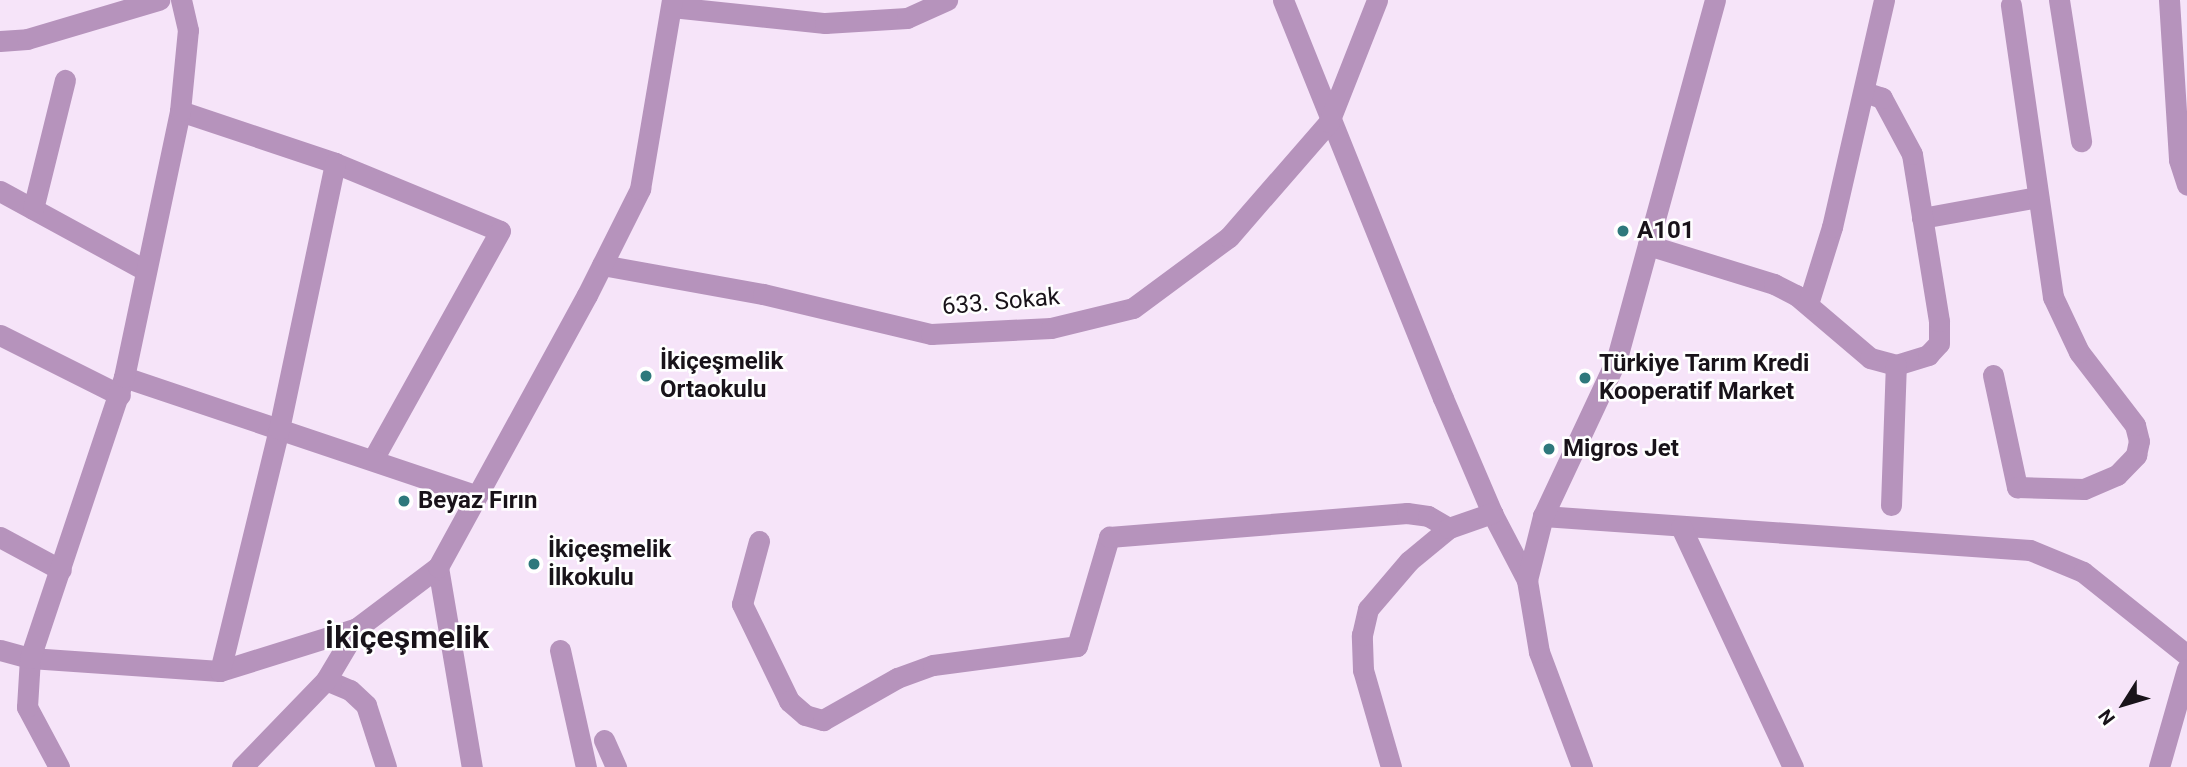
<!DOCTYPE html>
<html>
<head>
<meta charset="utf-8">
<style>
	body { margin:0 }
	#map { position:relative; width:2187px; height:767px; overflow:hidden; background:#f6e4f9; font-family:Roboto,sans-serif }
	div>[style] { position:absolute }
	.minor>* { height:21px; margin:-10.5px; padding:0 10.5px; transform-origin:10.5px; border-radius:10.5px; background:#b693bc }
	.dots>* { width:19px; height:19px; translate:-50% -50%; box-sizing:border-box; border:4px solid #fff; border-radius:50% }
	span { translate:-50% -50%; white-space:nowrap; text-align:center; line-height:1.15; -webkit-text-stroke:5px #fff; paint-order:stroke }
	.poi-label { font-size:24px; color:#19131a; font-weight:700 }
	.left { translate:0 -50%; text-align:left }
	.street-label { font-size:24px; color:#19131a }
	.district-label { font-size:32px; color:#19131a; font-weight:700 }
	.north { position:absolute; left:2089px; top:669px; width:70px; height:70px; -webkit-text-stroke:5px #fff; paint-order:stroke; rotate:233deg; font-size:19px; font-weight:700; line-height:28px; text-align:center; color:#19131a }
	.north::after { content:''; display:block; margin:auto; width:24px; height:32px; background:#19131a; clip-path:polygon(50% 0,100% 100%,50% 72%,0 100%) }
</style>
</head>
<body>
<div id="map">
	<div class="minor">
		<i style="left:1283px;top:0;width:429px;rotate:68.1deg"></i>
		<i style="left:1443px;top:398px;width:125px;rotate:66.9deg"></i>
		<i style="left:1492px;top:513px;width:76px;rotate:62.4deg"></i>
		<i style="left:2059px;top:0;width:143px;rotate:81.1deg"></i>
		<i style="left:2169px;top:0;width:160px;rotate:86.4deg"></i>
		<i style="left:2179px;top:160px;width:26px;rotate:72deg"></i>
		<i style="left:672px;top:7px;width:154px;rotate:6deg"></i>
		<i style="left:825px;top:23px;width:82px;rotate:-3.5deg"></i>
		<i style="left:907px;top:18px;width:44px;rotate:-24.2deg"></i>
		<i style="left:0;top:41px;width:27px;rotate:-4deg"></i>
		<i style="left:27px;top:39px;width:138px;rotate:-16.5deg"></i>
		<i style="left:180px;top:111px;width:163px;rotate:18.5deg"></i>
		<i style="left:335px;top:163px;width:178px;rotate:22.4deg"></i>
		<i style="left:500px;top:231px;width:259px;rotate:119.1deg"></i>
		<i style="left:0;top:191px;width:165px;rotate:28.6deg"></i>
		<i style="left:33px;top:209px;width:133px;rotate:-76.1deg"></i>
		<i style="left:1922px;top:218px;width:118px;rotate:-10.3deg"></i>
		<i style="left:1648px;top:245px;width:132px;rotate:17.2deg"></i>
		<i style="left:1774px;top:284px;width:25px;rotate:27deg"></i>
		<i style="left:1796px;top:295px;width:97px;rotate:40.4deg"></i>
		<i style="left:1870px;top:358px;width:27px;rotate:15deg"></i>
		<i style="left:1896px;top:365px;width:34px;rotate:-17deg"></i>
		<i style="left:1928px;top:355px;width:16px;rotate:-47deg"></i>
		<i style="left:1939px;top:343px;width:22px;rotate:-90deg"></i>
		<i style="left:1939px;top:321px;width:169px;rotate:-99.2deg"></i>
		<i style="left:1912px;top:154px;width:64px;rotate:-118.2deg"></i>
		<i style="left:1882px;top:98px;width:18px;rotate:-161deg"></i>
		<i style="left:602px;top:265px;width:164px;rotate:10.2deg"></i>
		<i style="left:763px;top:294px;width:173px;rotate:13.4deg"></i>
		<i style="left:931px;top:334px;width:120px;rotate:-2.9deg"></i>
		<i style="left:1051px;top:328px;width:84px;rotate:-13.7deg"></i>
		<i style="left:1133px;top:308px;width:119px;rotate:-36.5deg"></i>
		<i style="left:1229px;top:237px;width:152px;rotate:-49deg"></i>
		<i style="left:1329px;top:122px;width:131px;rotate:-68.5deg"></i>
		<i style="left:1808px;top:304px;width:81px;rotate:-72.7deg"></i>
		<i style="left:1832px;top:227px;width:233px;rotate:-77.1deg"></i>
		<i style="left:0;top:335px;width:134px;rotate:26.6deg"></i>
		<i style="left:1993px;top:375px;width:115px;rotate:77.9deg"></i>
		<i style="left:2017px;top:487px;width:67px;rotate:1.7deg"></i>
		<i style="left:2084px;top:489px;width:36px;rotate:-23deg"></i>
		<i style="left:2117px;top:475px;width:28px;rotate:-46deg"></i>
		<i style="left:2136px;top:455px;width:14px;rotate:-78deg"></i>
		<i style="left:2139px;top:441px;width:16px;rotate:-104deg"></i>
		<i style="left:2135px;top:425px;width:92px;rotate:-127.5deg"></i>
		<i style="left:2079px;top:352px;width:61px;rotate:-115.3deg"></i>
		<i style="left:2053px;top:297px;width:295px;rotate:-98.2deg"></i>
		<i style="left:124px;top:377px;width:370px;rotate:18.6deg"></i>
		<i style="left:1891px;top:505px;width:140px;rotate:-88deg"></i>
		<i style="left:1543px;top:516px;width:488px;rotate:4deg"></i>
		<i style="left:2030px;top:550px;width:57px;rotate:22.5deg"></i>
		<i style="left:2083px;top:572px;width:133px;rotate:38.6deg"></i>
		<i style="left:1681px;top:527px;width:265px;rotate:65deg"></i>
		<i style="left:0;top:537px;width:69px;rotate:28.4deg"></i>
		<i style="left:759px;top:541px;width:65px;rotate:105.1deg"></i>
		<i style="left:742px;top:604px;width:108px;rotate:64.1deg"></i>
		<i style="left:789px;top:701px;width:21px;rotate:41deg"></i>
		<i style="left:805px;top:715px;width:19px;rotate:16deg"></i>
		<i style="left:823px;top:720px;width:85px;rotate:-29.6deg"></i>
		<i style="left:897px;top:678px;width:38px;rotate:-20deg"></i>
		<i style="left:933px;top:665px;width:145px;rotate:-7.5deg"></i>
		<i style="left:1077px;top:646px;width:114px;rotate:-73.6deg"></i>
		<i style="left:1109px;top:537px;width:299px;rotate:-4.6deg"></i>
		<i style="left:1407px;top:513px;width:21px;rotate:8deg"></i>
		<i style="left:1428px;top:516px;width:24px;rotate:30deg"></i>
		<i style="left:438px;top:567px;width:203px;rotate:80.4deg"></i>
		<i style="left:0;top:650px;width:31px;rotate:15deg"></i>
		<i style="left:30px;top:658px;width:190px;rotate:3.9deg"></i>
		<i style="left:220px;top:671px;width:144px;rotate:-17.4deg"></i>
		<i style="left:357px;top:628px;width:101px;rotate:-37deg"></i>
		<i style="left:438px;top:567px;width:310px;rotate:-61.3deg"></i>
		<i style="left:587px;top:295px;width:119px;rotate:-63.4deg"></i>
		<i style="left:640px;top:189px;width:192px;rotate:-80.4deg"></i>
		<i style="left:560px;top:650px;width:120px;rotate:77.5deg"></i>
		<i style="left:220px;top:671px;width:249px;rotate:-76.3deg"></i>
		<i style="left:279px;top:429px;width:272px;rotate:-78.1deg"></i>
		<i style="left:326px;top:680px;width:26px;rotate:23deg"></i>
		<i style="left:350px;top:690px;width:22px;rotate:43deg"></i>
		<i style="left:366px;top:705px;width:65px;rotate:72.1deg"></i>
		<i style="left:604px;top:740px;width:30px;rotate:66deg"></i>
		<i style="left:59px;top:767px;width:68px;rotate:-118.1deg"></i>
		<i style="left:27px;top:707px;width:49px;rotate:-86.5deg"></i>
		<i style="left:30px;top:658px;width:296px;rotate:-71.5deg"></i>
		<i style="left:124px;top:377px;width:272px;rotate:-78.1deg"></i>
		<i style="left:180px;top:111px;width:81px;rotate:-84.4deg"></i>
		<i style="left:188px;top:30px;width:31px;rotate:-103deg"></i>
		<i style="left:242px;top:767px;width:121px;rotate:-46deg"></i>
		<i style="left:326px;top:680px;width:61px;rotate:-59.2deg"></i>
		<i style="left:1391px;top:767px;width:101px;rotate:-106.1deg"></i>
		<i style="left:1363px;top:670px;width:35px;rotate:-92deg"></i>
		<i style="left:1362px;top:635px;width:27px;rotate:-77deg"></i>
		<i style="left:1368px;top:609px;width:63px;rotate:-49.5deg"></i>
		<i style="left:1409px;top:561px;width:52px;rotate:-39.5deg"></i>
		<i style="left:1449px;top:528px;width:46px;rotate:-19.2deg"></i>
		<i style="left:1582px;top:767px;width:123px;rotate:-110.5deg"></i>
		<i style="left:1539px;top:652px;width:73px;rotate:-99.5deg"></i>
		<i style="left:1527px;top:580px;width:66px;rotate:-76deg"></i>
		<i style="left:1543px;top:516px;width:174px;rotate:-64.9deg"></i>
		<i style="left:1617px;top:358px;width:371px;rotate:-74.7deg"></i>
		<i style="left:2159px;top:767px;width:102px;rotate:-74.1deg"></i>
	</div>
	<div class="dots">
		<i style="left:1623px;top:231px;background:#2e787c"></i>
		<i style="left:646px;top:376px;background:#2e787c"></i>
		<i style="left:1585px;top:378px;background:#2e787c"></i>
		<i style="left:1549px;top:449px;background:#2e787c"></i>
		<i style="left:404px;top:501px;background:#2e787c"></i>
		<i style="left:534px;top:564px;background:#2e787c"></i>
	</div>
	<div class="poi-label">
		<span class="left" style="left:1637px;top:231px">A101</span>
		<span class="left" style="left:660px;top:376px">İkiçeşmelik<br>Ortaokulu</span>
		<span class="left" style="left:1599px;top:378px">Türkiye Tarım Kredi<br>Kooperatif Market</span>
		<span class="left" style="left:1563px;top:449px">Migros Jet</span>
		<span class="left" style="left:418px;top:501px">Beyaz Fırın</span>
		<span class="left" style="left:548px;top:564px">İkiçeşmelik<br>İlkokulu</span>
	</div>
	<div class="street-label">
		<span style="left:1001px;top:302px;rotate:-5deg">633. Sokak</span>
	</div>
	<div class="district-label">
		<span style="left:407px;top:637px">İkiçeşmelik</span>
	</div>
	<div class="north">N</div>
</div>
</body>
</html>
